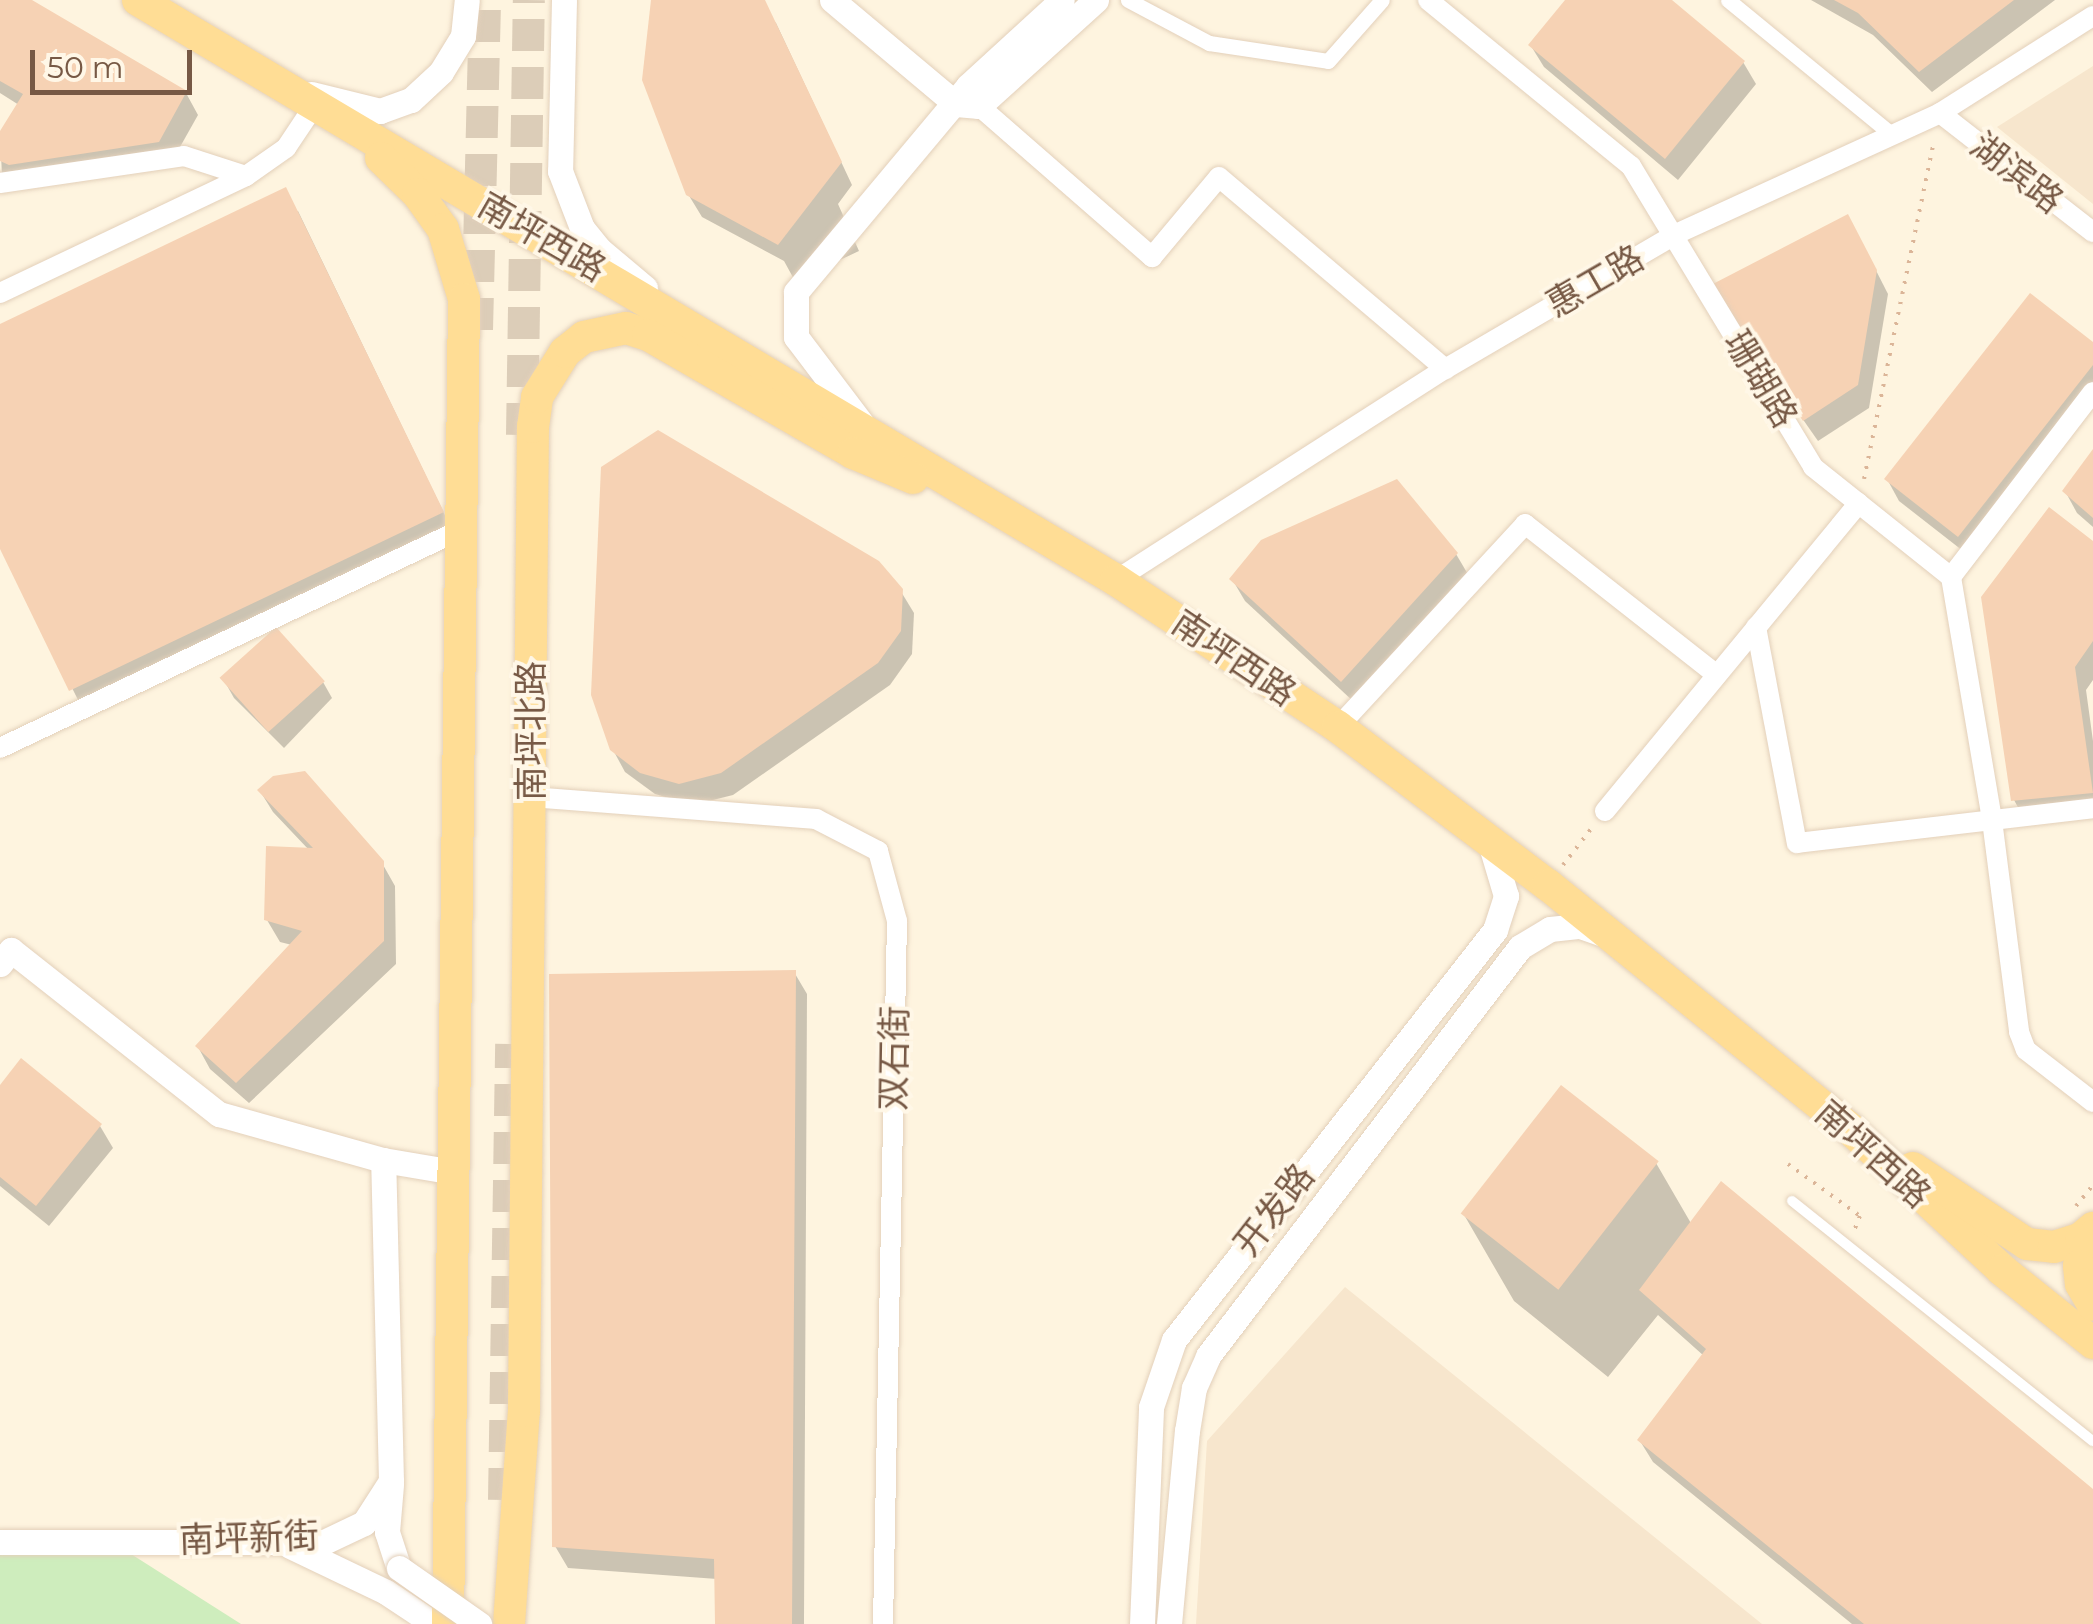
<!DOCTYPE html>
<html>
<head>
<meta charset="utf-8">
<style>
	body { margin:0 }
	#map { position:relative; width:2093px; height:1624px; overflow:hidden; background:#fef4df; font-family:Montserrat,"Noto Sans SC",sans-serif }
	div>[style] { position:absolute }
	.residential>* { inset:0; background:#f7e6cd }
	.green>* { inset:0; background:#ceedbd }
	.shadow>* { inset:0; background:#0003 }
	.building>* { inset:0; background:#f6d2b4; transform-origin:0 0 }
	.trunk-tunnel>* { height:32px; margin-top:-16px; transform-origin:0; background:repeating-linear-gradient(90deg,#dccdb8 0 32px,transparent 0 48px) }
	.path>* { height:4px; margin-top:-2px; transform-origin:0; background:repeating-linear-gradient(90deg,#dbb598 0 2.5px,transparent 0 10.5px) }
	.roads { filter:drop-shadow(0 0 2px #e3d0ba) drop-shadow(0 0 2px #e3d0ba) }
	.service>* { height:10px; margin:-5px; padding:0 5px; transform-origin:5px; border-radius:5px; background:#fff }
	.pedestrian>* { height:15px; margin:-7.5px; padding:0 7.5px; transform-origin:7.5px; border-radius:7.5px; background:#fff }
	.minor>* { height:20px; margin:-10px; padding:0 10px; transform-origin:10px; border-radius:10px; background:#fff }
	.tertiary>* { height:25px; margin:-12.5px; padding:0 12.5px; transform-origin:12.5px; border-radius:12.5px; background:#fff }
	.primary>* { height:32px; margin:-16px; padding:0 16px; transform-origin:16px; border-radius:16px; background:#ffdd95 }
	.bridges { filter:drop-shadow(0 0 2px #e3d0ba) drop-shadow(0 0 2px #e3d0ba) }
	.tertiary-bridge>* { height:25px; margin:-12.5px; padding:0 12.5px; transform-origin:12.5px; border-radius:12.5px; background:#fff }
	span { translate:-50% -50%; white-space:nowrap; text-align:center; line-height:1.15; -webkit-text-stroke:8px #fff7e7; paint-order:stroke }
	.street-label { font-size:35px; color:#775945 }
	.scale { position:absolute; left:30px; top:50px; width:162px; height:45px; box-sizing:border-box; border:5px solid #775945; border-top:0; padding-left:12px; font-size:30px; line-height:35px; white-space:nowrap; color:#775945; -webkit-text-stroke:8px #fff7e7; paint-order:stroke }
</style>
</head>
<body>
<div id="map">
	<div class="residential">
		<i style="clip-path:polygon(2093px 66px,2093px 204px,1997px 127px)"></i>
		<i style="clip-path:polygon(1345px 1287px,1762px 1624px,1196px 1624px,1207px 1441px)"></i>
	</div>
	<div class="green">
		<i style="clip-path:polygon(0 1551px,131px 1554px,241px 1624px,0 1624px)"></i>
	</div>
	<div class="shadow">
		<i style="clip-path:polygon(0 0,27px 0,186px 93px,198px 115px,171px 163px,2px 175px,0 136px,19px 105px,0 93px)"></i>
		<i style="clip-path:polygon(653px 0,753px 0,776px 23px,852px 185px,838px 204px,859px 251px,795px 281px,784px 261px,702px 217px,688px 194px)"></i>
		<i style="clip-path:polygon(1568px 0,1668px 0,1743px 62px,1756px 84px,1678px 180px,1544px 67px,1531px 46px)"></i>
		<i style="clip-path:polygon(1811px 0,2055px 0,1932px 92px,1873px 35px)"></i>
		<i style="clip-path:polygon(298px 211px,454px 534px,84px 712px,0 543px,0 327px)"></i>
		<i style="clip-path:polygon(1860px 239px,1888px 294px,1869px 408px,1818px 441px,1725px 308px)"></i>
		<i style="clip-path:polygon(2093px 346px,2093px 402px,1972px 558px,1899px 501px,1887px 479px)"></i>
		<i style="clip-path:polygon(2093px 453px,2093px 527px,2077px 513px,2065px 491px)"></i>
		<i style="clip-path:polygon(2093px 542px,2093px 680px,2086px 690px,2093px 741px,2093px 815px,2026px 822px,2014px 800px)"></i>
		<i style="clip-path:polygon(1456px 554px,1469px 576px,1354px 702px,1245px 601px,1232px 579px)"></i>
		<i style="clip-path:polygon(900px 590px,914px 613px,912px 654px,890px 685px,733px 795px,693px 805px,655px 794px,625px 772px,612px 748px)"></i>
		<i style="clip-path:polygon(225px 682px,323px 682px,332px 698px,284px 748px,234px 698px)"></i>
		<i style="clip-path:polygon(260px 791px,382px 863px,395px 886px,396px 964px,249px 1103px,210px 1069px,198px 1047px,292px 945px,280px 942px,267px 920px,309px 850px,273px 812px)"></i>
		<i style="clip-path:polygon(794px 972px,807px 994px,804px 1624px,717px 1624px,717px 1579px,568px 1568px,555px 1546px)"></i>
		<i style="clip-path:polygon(0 1089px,100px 1126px,113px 1148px,49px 1226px,0 1186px)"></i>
		<i style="clip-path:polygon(1656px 1163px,1692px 1225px,2093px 1492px,2093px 1624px,1852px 1624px,1653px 1462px,1640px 1441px,1704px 1356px,1658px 1315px,1608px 1377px,1514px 1301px,1463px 1213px)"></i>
	</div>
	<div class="building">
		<i style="clip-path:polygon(0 0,32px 0,187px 91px,159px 142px,9px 165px,0 161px,0 131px,23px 94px,0 81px)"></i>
		<i style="clip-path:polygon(651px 0,765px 0,842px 162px,778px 245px,686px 195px,642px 80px)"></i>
		<i style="clip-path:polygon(1565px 0,1672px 0,1745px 61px,1665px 159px,1528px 45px)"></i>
		<i style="clip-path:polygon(1834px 0,2014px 0,1919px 72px,1858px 13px)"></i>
		<i style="clip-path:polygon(286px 187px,444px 512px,69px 691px,0 549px,0 324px)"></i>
		<i style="clip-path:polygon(1848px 214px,1877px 270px,1858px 385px,1803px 421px,1709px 286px)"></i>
		<i style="clip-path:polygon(2030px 293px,2093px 342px,2093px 365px,1958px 537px,1884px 479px)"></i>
		<i style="clip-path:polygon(658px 430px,879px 561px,903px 589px,901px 631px,878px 663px,721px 773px,679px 784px,640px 773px,610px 750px,591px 695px,601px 467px)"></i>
		<i style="clip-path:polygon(2093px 449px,2093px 518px,2062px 491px)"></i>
		<i style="clip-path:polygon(1397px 479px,1458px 553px,1341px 682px,1229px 579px,1261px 540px)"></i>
		<i style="clip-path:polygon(2049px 507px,2093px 541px,2093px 641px,2075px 667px,2093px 793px,2011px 801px,1981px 597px)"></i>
		<i style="left:276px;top:627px;width:73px;height:76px;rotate:48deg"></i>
		<i style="clip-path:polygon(305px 771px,384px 861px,384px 941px,236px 1083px,195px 1046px,302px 931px,264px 920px,266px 846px,313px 848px,257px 790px,273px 776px)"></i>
		<i style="clip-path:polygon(796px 970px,792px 1624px,715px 1624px,714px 1559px,552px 1547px,549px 974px)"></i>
		<i style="clip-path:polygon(21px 1058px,102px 1124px,36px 1206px,0 1177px,0 1085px)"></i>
		<i style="left:1561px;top:1085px;width:124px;height:163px;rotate:38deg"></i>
		<i style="clip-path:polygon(1721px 1181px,2093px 1489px,2093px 1624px,1864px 1624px,1637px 1440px,1706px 1349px,1639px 1290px)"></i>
	</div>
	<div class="trunk-tunnel">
		<i style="left:477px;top:330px;width:330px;rotate:-88.6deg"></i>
		<i style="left:522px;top:435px;width:435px;rotate:-89.1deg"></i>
		<i style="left:504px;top:1500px;width:456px;rotate:-89.1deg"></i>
	</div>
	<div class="path">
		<i style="left:1864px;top:479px;width:346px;rotate:-78.3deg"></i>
		<i style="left:1563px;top:865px;width:51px;rotate:-52.2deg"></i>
		<i style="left:1788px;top:1164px;width:89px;rotate:35.8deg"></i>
		<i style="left:1860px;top:1216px;width:16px;rotate:112deg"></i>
		<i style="left:2076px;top:1206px;width:27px;rotate:-51deg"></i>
	</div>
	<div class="roads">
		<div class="service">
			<i style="left:1792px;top:1201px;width:385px;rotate:38.6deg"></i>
		</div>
		<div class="pedestrian">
			<i style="left:1128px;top:0;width:92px;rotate:28deg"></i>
			<i style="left:1209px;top:43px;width:120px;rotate:8.6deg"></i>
			<i style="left:1328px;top:61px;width:81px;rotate:-48.5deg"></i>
			<i style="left:1728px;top:0;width:210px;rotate:39.4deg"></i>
		</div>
		<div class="minor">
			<i style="left:1428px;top:0;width:262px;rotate:39.3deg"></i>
			<i style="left:1631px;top:166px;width:352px;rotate:58.8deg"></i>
			<i style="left:1813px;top:467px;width:176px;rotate:38.6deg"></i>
			<i style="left:1951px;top:577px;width:233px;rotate:-52.5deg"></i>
			<i style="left:973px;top:95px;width:13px;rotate:61deg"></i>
			<i style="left:979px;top:106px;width:230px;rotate:41.1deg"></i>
			<i style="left:1152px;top:257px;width:104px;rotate:-50.1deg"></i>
			<i style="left:1219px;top:177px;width:297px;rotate:40.3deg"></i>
			<i style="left:1940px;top:113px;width:194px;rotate:37.9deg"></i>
			<i style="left:0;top:183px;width:186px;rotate:-8.3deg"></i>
			<i style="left:184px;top:156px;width:65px;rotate:17.9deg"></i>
			<i style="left:0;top:293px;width:272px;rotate:-25.4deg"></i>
			<i style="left:246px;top:176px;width:49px;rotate:-35deg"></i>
			<i style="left:286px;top:148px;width:50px;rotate:-56.3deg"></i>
			<i style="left:1951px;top:577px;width:246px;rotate:80.4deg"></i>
			<i style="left:1992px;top:820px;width:214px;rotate:82.7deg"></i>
			<i style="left:2019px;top:1032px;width:19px;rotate:69deg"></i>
			<i style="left:2026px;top:1050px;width:85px;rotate:37.8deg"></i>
			<i style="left:1116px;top:580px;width:391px;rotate:-32.7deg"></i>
			<i style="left:1445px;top:369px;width:265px;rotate:-30.3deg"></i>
			<i style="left:1674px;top:235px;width:293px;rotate:-24.6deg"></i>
			<i style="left:1940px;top:113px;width:181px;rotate:-32.4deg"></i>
			<i style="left:1756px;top:627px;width:220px;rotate:79.3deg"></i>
			<i style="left:1797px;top:843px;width:298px;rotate:-6.7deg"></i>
			<i style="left:1338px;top:727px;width:276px;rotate:-47.3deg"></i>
			<i style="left:1525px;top:524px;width:244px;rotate:38.2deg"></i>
			<i style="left:0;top:748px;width:511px;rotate:-25.36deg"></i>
			<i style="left:531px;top:797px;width:286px;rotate:4.4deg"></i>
			<i style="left:816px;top:819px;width:70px;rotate:27.3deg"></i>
			<i style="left:878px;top:851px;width:73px;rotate:74.8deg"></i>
			<i style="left:897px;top:921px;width:703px;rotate:91.14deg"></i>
			<i style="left:1605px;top:811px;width:399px;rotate:-50.5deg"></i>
		</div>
		<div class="tertiary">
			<i style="left:564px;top:0;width:171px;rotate:91.3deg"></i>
			<i style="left:560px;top:171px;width:61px;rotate:68.9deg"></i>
			<i style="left:582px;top:228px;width:28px;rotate:51deg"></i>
			<i style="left:600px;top:250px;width:59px;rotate:40.2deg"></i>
			<i style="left:832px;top:0;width:162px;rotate:40deg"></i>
			<i style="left:956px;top:104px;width:23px;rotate:5deg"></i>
			<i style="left:979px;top:106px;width:158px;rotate:-42.2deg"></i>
			<i style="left:311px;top:94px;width:71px;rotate:13.8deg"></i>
			<i style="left:380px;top:111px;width:33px;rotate:-20deg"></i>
			<i style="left:411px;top:100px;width:41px;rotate:-43deg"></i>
			<i style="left:441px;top:72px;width:42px;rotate:-58.6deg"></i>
			<i style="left:463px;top:36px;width:36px;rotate:-84deg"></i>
			<i style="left:862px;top:424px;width:109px;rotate:-127.2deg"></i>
			<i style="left:796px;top:337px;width:45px;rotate:-90deg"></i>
			<i style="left:796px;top:292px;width:268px;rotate:-50.1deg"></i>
			<i style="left:968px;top:86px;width:127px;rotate:-42.5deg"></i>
			<i style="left:0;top:964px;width:18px;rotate:-52deg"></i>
			<i style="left:11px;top:950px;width:265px;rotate:38.3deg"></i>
			<i style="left:219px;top:1114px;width:170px;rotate:15.7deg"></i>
			<i style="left:383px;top:1160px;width:72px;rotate:9.6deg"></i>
			<i style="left:391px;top:1485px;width:47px;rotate:94.9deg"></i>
			<i style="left:387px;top:1532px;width:38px;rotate:72deg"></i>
			<i style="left:0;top:1542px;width:324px"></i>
			<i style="left:324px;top:1542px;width:44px;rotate:-25.4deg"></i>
			<i style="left:364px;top:1523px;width:50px;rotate:-57.3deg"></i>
			<i style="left:391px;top:1481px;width:321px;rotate:-91.4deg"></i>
			<i style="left:290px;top:1546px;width:106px;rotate:25.6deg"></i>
			<i style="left:386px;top:1592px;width:58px;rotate:33.7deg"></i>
			<i style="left:1142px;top:1624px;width:217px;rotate:-87.6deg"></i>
			<i style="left:1151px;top:1407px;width:71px;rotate:-71.1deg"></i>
			<i style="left:1174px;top:1340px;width:521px;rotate:-51.94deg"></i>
			<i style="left:1495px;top:930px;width:36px;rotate:-72deg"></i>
			<i style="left:1506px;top:896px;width:59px;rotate:-106.6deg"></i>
			<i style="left:1169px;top:1624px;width:194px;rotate:-84.7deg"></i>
			<i style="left:1187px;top:1431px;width:44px;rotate:-80.8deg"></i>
			<i style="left:1194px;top:1388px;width:35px;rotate:-66deg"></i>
			<i style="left:1208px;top:1356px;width:514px;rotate:-52.66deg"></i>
			<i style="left:1520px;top:947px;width:35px;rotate:-31deg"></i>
			<i style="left:1550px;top:929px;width:30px;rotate:-6deg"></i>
			<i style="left:1580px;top:926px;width:28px;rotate:19deg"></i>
		</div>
		<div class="primary">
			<i style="left:138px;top:0;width:1137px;rotate:30.67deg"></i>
			<i style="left:1116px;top:580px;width:266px;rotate:33.5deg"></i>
			<i style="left:1338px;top:727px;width:263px;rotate:37deg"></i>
			<i style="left:1548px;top:885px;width:388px;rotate:38.9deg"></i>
			<i style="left:1850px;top:1129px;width:207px;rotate:42.8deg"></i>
			<i style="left:2002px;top:1270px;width:117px;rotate:38.7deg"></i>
			<i style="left:381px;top:158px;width:52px;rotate:44.2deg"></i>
			<i style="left:418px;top:194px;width:43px;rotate:54.5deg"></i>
			<i style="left:443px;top:229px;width:73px;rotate:73.3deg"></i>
			<i style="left:464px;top:299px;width:1325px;rotate:90.69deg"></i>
			<i style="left:1913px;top:1168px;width:137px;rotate:33.7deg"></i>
			<i style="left:2027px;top:1244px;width:27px;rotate:6deg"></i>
			<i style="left:2054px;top:1247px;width:28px;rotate:-18deg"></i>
			<i style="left:2081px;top:1238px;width:16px;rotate:-40deg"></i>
			<i style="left:2093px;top:1236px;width:33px;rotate:115deg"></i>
			<i style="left:2079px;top:1266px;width:18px;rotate:84deg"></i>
			<i style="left:2081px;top:1284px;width:24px;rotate:60deg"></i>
			<i style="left:509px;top:1624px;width:214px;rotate:-86deg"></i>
			<i style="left:524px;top:1411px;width:984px;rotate:-89.48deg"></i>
			<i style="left:533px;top:427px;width:30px;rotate:-82deg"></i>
			<i style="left:537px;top:397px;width:53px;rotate:-58.1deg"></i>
			<i style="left:565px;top:352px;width:24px;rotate:-38deg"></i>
			<i style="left:584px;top:337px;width:43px;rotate:-12.1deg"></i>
			<i style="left:626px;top:328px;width:23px;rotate:18deg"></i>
			<i style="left:648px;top:335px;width:237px;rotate:29.9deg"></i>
			<i style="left:853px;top:453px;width:65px;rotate:22.6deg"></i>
		</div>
	</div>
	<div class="bridges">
		<div class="tertiary-bridge">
			<i style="left:399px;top:1568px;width:98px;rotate:35deg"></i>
		</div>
	</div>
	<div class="street-label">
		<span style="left:2017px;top:173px;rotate:38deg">湖滨路</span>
		<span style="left:542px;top:237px;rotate:30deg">南坪西路</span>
		<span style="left:1595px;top:281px;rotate:-30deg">惠工路</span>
		<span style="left:1761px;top:379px;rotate:59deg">珊瑚路</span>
		<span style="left:1234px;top:658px;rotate:34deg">南坪西路</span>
		<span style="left:531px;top:731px;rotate:-90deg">南坪北路</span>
		<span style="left:894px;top:1058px;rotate:-89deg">双石街</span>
		<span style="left:1873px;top:1154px;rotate:42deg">南坪西路</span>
		<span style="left:1274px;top:1210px;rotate:-52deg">开发路</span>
		<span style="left:249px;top:1538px;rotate:-2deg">南坪新街</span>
	</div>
	<div class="scale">50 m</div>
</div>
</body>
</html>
